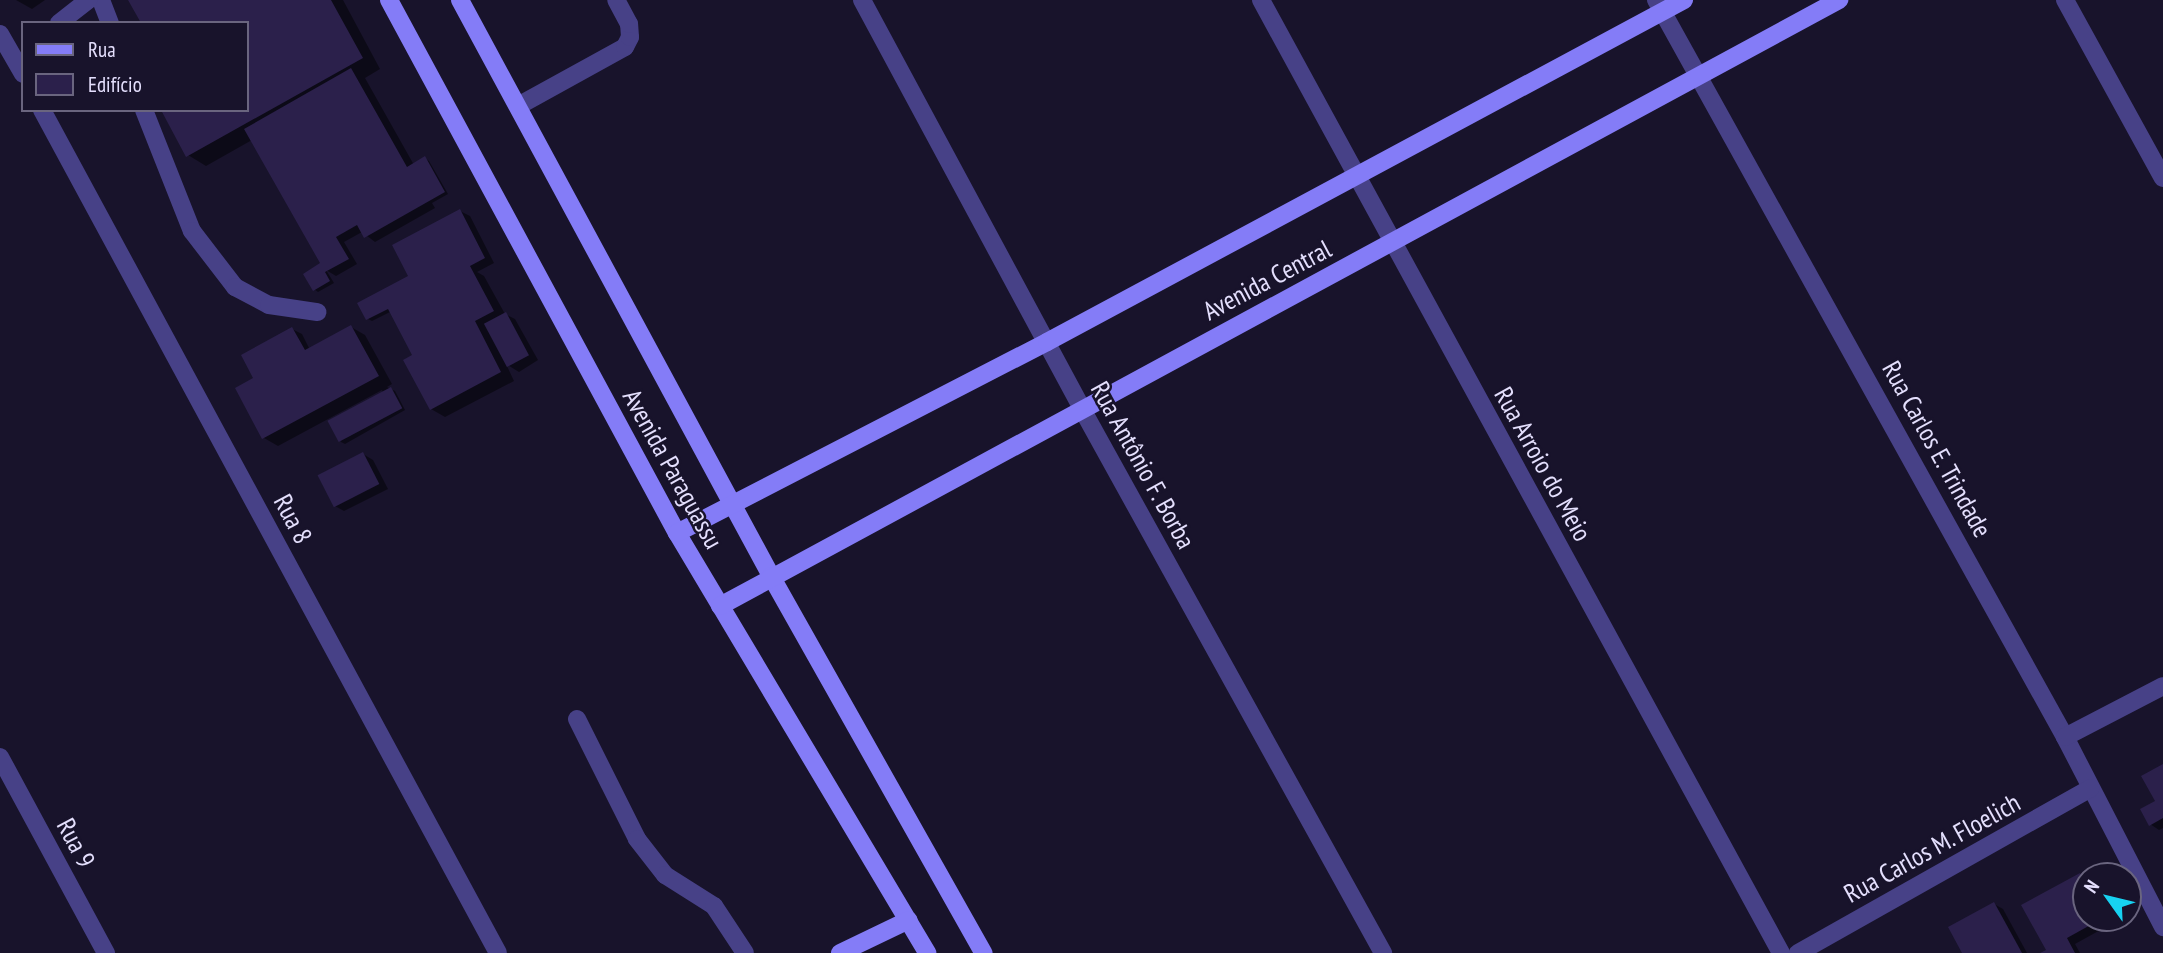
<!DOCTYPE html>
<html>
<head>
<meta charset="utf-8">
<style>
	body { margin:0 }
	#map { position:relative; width:2163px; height:953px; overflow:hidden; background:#18132b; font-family:"PT Sans Narrow",sans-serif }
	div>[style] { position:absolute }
	.shadow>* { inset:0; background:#0007 }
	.building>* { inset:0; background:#2b204b; transform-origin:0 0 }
	.lane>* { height:18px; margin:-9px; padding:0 9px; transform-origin:9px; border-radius:9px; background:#474187 }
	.street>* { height:18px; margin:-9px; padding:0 9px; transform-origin:9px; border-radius:9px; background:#474187 }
	.secondary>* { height:18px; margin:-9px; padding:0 9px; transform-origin:9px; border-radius:9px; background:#847cf7 }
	span { translate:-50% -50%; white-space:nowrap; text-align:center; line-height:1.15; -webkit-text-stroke:5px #18132b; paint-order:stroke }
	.street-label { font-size:26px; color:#e4dffd }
	.legend { position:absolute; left:21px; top:21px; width:228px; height:91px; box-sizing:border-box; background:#18132b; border:2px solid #6a657f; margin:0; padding:9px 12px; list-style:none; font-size:21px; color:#e4dffd }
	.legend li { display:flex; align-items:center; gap:14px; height:35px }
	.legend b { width:35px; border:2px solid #6a657f }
	.north { position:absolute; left:2072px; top:862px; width:70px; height:70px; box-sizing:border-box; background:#18132b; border:2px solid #6a657f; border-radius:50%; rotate:304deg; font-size:19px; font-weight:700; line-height:28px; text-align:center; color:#e4dffd }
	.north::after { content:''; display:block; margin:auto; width:24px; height:32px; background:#17d2f1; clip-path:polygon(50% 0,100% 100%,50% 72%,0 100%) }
</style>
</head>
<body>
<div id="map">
	<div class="shadow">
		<i style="clip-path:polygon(16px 0,45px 0,32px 9px)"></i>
		<i style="clip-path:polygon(130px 0,343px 0,380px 69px,365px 78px,414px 165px,425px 158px,429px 161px,448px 194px,432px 203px,435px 208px,375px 242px,362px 232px,344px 242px,357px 264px,336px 276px,326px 270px,334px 283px,318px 292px,314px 289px,326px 268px,252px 140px,206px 166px,188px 155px,247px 110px,247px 23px)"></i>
		<i style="clip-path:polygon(460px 211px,470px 216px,494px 263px,477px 272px,484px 276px,505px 314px,515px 319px,538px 360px,519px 372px,506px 364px,514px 381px,445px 417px,431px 409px,415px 355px,392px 311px,372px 321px,368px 319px,408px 278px)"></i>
		<i style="clip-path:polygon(351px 327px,365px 335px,392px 384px,387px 387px,395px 391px,405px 410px,345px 444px,341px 442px,330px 423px,383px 393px,382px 390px,278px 446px,264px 438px,257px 378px,292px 329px,302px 334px,310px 350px)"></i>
		<i style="clip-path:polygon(363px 454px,373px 460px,388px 489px,344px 511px,335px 506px)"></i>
		<i style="clip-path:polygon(2163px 766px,2163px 828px,2159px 830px,2150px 824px)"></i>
		<i style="clip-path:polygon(2080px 875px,2086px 878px,2086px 918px,2110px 918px,2113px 923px,2075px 944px,2080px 953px,2043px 953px,2048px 950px)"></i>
		<i style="clip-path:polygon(1994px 904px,2003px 909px,2027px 953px,1964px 953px)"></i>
	</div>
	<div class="building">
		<i style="clip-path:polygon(128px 0,331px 0,363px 58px,186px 157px,161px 110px,247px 110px,247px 23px,141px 23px)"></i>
		<i style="clip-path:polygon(351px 68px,407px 167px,425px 156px,445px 192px,364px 238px,357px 225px,336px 237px,349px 259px,325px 272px,330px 281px,313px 291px,303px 274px,320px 263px,244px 129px)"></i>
		<i style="clip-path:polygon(460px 209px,485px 258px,470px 266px,494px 311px,475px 321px,501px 372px,430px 410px,403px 360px,412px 355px,388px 309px,366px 320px,357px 303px,408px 276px,392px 245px)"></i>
		<i style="left:506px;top:312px;width:49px;height:25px;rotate:62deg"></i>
		<i style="clip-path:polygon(351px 325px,379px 376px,262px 439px,235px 388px,253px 378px,241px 355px,292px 327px,305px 350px)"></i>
		<i style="left:391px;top:387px;width:24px;height:72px;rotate:62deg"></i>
		<i style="left:363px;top:452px;width:36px;height:51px;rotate:63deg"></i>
		<i style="clip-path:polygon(2163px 764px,2163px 818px,2149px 826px,2140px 809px,2155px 801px,2141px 776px)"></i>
		<i style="clip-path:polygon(2080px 873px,2086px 884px,2086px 918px,2103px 918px,2067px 938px,2075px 953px,2040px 953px,2046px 950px,2021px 905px)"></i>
		<i style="clip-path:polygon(1994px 902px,2022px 953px,1962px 953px,1948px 927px)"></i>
	</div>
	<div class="lane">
		<i style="left:101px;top:0;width:25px;rotate:69deg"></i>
		<i style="left:144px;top:110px;width:130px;rotate:68.4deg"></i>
		<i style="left:192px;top:231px;width:71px;rotate:52.5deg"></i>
		<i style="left:235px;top:287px;width:38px;rotate:28deg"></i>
		<i style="left:269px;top:305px;width:49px;rotate:8.3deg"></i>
		<i style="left:577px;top:719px;width:134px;rotate:63.4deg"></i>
		<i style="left:637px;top:839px;width:46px;rotate:52.1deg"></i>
		<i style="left:665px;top:875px;width:58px;rotate:32.3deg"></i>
		<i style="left:714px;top:906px;width:56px;rotate:56.6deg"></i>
	</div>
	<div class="street">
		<i style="left:862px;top:0;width:464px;rotate:61.7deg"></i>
		<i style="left:1082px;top:409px;width:622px;rotate:61.04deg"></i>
		<i style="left:1261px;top:0;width:1086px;rotate:61.38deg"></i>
		<i style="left:1656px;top:0;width:843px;rotate:60.97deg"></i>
		<i style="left:2065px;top:737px;width:214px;rotate:62.7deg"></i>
		<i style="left:2065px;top:0;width:203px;rotate:61.2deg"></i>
		<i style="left:59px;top:23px;width:37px;rotate:-38deg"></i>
		<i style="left:0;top:34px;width:46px;rotate:60.1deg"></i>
		<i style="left:518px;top:106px;width:122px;rotate:-28.9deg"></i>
		<i style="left:625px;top:47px;width:11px;rotate:-63deg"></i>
		<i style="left:630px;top:37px;width:13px;rotate:-94deg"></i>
		<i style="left:629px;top:24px;width:27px;rotate:-118deg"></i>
		<i style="left:42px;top:110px;width:958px;rotate:61.59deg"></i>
		<i style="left:2065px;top:737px;width:110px;rotate:-27.5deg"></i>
		<i style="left:0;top:757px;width:223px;rotate:61.6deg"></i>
		<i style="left:1798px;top:953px;width:336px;rotate:-29.4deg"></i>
	</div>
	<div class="secondary">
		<i style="left:389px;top:0;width:606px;rotate:61.62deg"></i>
		<i style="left:677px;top:533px;width:489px;rotate:59.2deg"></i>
		<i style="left:460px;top:0;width:655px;rotate:61.63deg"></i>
		<i style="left:771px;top:576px;width:433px;rotate:60.6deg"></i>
		<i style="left:677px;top:533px;width:416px;rotate:-27.3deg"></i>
		<i style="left:1047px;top:342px;width:723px;rotate:-28.23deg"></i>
		<i style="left:720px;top:606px;width:1273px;rotate:-28.44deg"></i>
		<i style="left:840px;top:953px;width:76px;rotate:-25.6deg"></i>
	</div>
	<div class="street-label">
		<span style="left:1267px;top:280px;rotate:-28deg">Avenida Central</span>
		<span style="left:1937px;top:449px;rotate:61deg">Rua Carlos E. Trindade</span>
		<span style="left:1543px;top:464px;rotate:61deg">Rua Arroio do Meio</span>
		<span style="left:1143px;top:465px;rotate:61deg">Rua Antônio F. Borba</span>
		<span style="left:673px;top:469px;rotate:61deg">Avenida Paraguassu</span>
		<span style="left:293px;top:519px;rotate:62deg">Rua 8</span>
		<span style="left:76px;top:843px;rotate:62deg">Rua 9</span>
		<span style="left:1932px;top:848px;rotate:-29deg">Rua Carlos M. Floelich</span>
	</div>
	<ul class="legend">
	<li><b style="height:9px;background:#847cf7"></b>Rua</li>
	<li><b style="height:19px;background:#2b204b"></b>Edifício</li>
	</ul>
	<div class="north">N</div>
</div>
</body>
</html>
